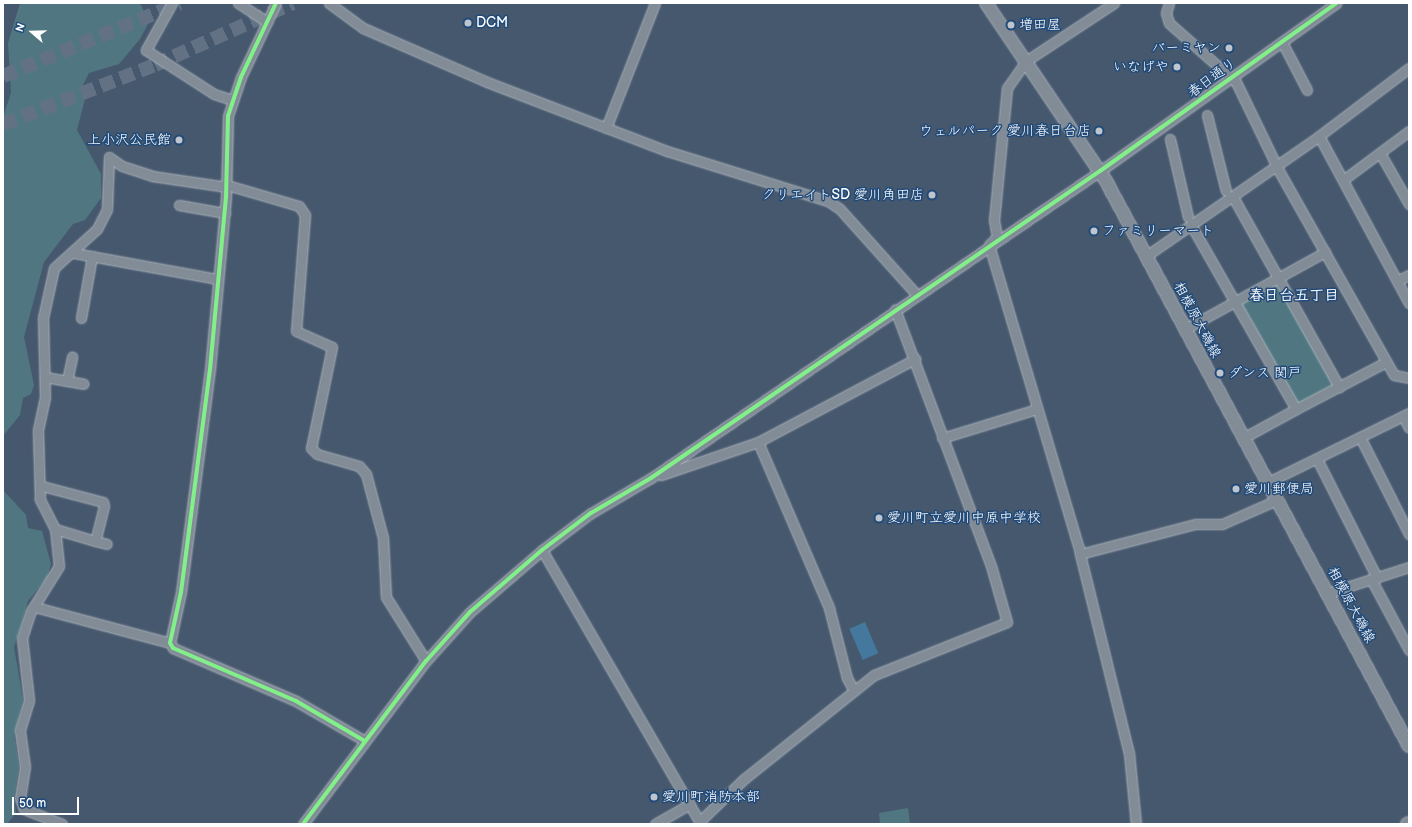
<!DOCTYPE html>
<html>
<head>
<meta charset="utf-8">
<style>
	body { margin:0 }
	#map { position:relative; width:1412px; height:827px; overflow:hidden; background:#46586d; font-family:"Balsamiq Sans","Klee One",sans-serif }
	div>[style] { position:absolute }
	.green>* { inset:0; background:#507781; transform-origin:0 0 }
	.water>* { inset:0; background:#44789c; transform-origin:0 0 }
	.highway-tunnel>* { height:14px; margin-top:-7px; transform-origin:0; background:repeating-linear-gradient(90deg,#627183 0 14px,transparent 0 21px) }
	.roads { filter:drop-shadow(0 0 1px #acb4bd) drop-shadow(0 0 1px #acb4bd) }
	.minor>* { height:9px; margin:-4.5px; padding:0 4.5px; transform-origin:4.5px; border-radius:4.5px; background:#828c97 }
	.major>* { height:12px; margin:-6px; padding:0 6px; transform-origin:6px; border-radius:6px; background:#828c97 }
	.cycleway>* { height:4px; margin:-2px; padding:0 2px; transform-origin:2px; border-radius:2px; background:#82f089 }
	.dots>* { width:11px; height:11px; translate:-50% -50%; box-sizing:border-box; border:2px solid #1f4a7a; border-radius:50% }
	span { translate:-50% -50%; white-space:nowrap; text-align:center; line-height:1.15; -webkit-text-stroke:3px #1f4a7a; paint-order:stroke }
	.poi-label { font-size:14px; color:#fff }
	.left { translate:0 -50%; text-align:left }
	.right { translate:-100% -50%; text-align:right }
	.street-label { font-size:14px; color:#fff }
	.neighbourhood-label { font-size:15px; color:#fff; font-weight:700 }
	.frame { position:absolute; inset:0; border:4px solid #fff; pointer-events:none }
	.north { position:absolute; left:12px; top:12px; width:40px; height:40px; -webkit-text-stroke:3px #1f4a7a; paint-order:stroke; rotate:290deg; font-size:11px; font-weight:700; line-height:16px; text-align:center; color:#fff }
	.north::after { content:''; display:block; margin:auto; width:14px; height:18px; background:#fff; clip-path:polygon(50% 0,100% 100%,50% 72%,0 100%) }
	.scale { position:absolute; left:12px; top:797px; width:67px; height:18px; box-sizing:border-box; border:2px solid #fff; border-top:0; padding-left:5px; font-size:12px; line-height:14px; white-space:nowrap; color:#fff; -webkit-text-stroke:3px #1f4a7a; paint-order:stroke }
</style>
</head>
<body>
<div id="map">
	<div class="green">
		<i style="clip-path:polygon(20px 3px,140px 3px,149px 22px,140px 39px,119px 64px,89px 73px,81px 89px,85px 99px,77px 130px,101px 174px,101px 198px,85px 220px,73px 224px,44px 262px,24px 337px,34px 385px,31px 394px,23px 398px,20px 415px,3px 436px,3px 117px,11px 93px,8px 43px)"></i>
		<i style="left:1278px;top:283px;width:116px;height:46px;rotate:61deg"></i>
		<i style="clip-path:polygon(3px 490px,26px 515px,28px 528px,42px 531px,51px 564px,47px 578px,28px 601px,14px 647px,23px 700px,14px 735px,19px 766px,14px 798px,16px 813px,7px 824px,3px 824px)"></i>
		<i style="clip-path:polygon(908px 808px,910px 824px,880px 824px,879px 813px)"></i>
	</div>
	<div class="water">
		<i style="left:865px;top:622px;width:34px;height:17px;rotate:67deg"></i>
	</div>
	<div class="highway-tunnel">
		<i style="left:3px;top:76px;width:191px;rotate:-22.4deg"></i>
		<i style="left:3px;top:124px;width:163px;rotate:-21.2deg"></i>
		<i style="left:155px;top:65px;width:151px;rotate:-24.2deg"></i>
	</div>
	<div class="roads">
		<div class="minor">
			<i style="left:172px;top:3px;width:54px;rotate:119deg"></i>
			<i style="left:146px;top:50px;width:81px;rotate:32.9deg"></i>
			<i style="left:214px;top:94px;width:19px;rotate:18deg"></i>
			<i style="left:238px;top:3px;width:35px;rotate:33deg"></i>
			<i style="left:276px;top:3px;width:82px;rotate:115.3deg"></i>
			<i style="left:241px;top:77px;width:41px;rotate:108.4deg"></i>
			<i style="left:228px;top:116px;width:81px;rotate:91.4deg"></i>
			<i style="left:226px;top:197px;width:173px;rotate:95.3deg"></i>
			<i style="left:210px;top:369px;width:225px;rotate:97.4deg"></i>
			<i style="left:181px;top:592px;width:52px;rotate:102.2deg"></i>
			<i style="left:170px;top:643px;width:6px;rotate:59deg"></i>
			<i style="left:173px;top:648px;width:134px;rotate:23.3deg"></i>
			<i style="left:296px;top:701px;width:78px;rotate:30.2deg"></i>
			<i style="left:329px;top:3px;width:42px;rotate:36.3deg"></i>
			<i style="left:363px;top:28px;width:135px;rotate:23.5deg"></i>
			<i style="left:487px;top:82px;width:193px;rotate:21deg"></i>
			<i style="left:667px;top:151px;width:169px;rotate:17.3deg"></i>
			<i style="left:828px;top:201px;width:14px;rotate:34deg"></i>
			<i style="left:840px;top:209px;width:114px;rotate:48.2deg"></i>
			<i style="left:1114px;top:3px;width:105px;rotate:146.6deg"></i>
			<i style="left:1026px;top:61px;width:33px;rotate:125deg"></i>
			<i style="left:1007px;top:88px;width:133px;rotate:95.6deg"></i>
			<i style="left:994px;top:220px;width:17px;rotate:80deg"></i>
			<i style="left:997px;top:237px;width:11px;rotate:135deg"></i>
			<i style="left:989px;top:245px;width:316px;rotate:73.5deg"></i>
			<i style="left:1079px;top:548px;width:6px;rotate:81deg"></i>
			<i style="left:1080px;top:554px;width:119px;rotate:-14.6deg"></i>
			<i style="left:1195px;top:524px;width:27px"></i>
			<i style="left:1222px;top:524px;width:60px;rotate:-23.6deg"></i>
			<i style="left:1169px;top:3px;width:10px;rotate:107deg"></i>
			<i style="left:1166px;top:13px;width:10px;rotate:73deg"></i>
			<i style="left:1169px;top:23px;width:89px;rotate:41.4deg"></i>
			<i style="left:1236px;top:82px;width:99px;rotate:64.2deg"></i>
			<i style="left:1279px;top:171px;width:234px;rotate:60.6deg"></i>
			<i style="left:1394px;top:375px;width:15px;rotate:11deg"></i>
			<i style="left:1282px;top:42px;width:54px;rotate:62.5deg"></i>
			<i style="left:1207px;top:115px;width:78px;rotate:76deg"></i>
			<i style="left:606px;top:128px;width:134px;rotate:-68.6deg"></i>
			<i style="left:1319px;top:136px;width:190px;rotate:61.7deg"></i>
			<i style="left:1170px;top:139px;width:80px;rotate:77deg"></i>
			<i style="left:1380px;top:153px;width:59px;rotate:60.4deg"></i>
			<i style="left:109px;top:157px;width:16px;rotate:35deg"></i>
			<i style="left:122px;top:166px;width:32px;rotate:18deg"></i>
			<i style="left:152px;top:176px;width:76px;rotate:8.3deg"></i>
			<i style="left:1343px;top:180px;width:82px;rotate:-36.6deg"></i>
			<i style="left:227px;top:185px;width:75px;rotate:16.3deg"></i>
			<i style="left:299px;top:206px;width:11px;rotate:56deg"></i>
			<i style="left:305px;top:215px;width:116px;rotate:94.4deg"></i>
			<i style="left:296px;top:331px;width:39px;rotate:24deg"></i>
			<i style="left:332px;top:347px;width:103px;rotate:101.7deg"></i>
			<i style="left:311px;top:448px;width:8px;rotate:45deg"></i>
			<i style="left:317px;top:454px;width:44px;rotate:15.9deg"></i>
			<i style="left:359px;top:466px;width:11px;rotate:49deg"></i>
			<i style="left:366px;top:474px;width:66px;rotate:75.1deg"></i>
			<i style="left:383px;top:538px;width:59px;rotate:87.1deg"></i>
			<i style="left:386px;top:597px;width:75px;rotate:58deg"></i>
			<i style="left:1233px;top:197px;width:218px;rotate:60.8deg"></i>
			<i style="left:179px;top:205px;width:47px;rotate:9.9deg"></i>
			<i style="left:1191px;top:225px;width:212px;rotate:60.3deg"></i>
			<i style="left:1296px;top:409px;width:102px;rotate:-27.6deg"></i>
			<i style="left:74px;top:253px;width:145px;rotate:10.3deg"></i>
			<i style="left:1146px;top:256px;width:211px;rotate:-34.7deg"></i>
			<i style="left:1319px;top:136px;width:113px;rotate:-37.1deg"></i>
			<i style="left:1397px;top:281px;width:13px;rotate:-27deg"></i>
			<i style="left:81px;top:318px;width:63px;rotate:-79.9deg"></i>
			<i style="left:1185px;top:329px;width:160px;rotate:-28.8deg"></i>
			<i style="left:45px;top:377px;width:39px;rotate:10deg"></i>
			<i style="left:67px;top:381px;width:25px;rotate:-78deg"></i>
			<i style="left:1403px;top:416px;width:13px;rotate:63deg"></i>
			<i style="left:1360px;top:437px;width:109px;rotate:63.2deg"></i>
			<i style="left:942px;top:438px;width:99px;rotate:-17deg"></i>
			<i style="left:1243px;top:438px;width:60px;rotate:-28.7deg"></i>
			<i style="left:758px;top:442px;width:178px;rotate:-27.9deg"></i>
			<i style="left:1317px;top:459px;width:133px;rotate:63.2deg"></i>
			<i style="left:661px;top:475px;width:102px;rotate:-18.8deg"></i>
			<i style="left:758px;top:442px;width:181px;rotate:66.8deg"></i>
			<i style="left:829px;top:608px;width:72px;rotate:75.6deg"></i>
			<i style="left:847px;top:678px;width:13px;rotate:61deg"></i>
			<i style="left:1268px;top:482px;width:157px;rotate:-26.1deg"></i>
			<i style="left:42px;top:486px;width:63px;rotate:14.7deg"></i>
			<i style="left:103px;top:502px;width:4px;rotate:76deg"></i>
			<i style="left:104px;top:506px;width:36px;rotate:104deg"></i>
			<i style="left:95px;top:541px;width:42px;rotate:-163.3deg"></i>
			<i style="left:95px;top:541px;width:12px;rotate:14deg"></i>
			<i style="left:542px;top:550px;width:317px;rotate:59.9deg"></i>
			<i style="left:1080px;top:554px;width:205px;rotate:76.2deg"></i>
			<i style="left:1129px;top:753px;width:71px;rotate:84.4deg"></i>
			<i style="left:1371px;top:579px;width:81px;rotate:61.8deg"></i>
			<i style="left:1328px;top:593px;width:85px;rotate:-17.8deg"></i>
			<i style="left:35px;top:607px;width:140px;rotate:14.9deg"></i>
			<i style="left:700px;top:821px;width:61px;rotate:-43.7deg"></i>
			<i style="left:744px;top:779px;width:166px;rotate:-38.7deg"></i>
			<i style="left:874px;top:675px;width:143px;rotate:-21.7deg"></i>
			<i style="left:1007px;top:622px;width:58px;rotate:-105.9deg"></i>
			<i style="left:991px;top:566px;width:274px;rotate:-110.5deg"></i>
			<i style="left:62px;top:824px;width:41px;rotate:-158.5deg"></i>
			<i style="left:24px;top:809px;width:12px;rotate:-110deg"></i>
			<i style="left:20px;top:798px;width:31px;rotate:-81deg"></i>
			<i style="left:25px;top:767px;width:37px;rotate:-98deg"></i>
			<i style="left:20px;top:730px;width:31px;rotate:-73deg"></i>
			<i style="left:29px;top:700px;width:62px;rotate:-96.4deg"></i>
			<i style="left:22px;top:638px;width:28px;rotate:-72deg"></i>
			<i style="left:31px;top:611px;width:53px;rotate:-58.1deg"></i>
			<i style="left:59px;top:566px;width:37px;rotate:-96deg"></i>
			<i style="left:55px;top:529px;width:34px;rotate:-117deg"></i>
			<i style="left:40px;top:499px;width:69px;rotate:-91.7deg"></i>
			<i style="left:38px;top:430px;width:33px;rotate:-78deg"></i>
			<i style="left:45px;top:398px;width:80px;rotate:-91.4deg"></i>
			<i style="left:43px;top:318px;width:51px;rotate:-77.6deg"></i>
			<i style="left:54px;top:268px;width:58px;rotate:-42.2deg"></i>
			<i style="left:97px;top:229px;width:22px;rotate:-63deg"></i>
			<i style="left:107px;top:209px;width:52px;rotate:-87.8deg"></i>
			<i style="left:303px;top:824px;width:204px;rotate:-53deg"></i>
			<i style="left:426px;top:661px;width:66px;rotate:-48.1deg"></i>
			<i style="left:470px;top:612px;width:95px;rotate:-40.7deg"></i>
			<i style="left:542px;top:550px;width:61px;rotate:-37.1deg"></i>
			<i style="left:591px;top:513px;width:69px;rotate:-30.3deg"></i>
			<i style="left:651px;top:478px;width:544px;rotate:-34.36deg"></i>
			<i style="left:1100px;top:171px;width:290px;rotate:-35.4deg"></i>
			<i style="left:655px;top:824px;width:40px;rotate:-29.7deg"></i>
		</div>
		<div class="major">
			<i style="left:986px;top:3px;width:215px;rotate:56deg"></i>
			<i style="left:1106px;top:181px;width:641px;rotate:61.8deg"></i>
			<i style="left:1407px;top:824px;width:2px;rotate:-27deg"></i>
		</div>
	</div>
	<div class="cycleway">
		<i style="left:276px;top:3px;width:82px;rotate:115.3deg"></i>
		<i style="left:241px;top:77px;width:41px;rotate:108.4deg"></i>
		<i style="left:228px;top:116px;width:81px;rotate:91.4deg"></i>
		<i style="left:226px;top:197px;width:173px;rotate:95.3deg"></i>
		<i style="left:210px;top:369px;width:225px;rotate:97.4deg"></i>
		<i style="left:181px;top:592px;width:52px;rotate:102.2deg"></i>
		<i style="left:170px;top:643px;width:6px;rotate:59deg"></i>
		<i style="left:173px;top:648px;width:134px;rotate:23.3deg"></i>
		<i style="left:296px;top:701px;width:78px;rotate:30.2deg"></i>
		<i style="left:303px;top:824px;width:204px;rotate:-53deg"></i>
		<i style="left:426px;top:661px;width:66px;rotate:-48.1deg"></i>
		<i style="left:470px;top:612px;width:95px;rotate:-40.7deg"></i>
		<i style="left:542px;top:550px;width:61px;rotate:-37.1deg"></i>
		<i style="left:591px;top:513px;width:69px;rotate:-30.3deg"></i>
		<i style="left:651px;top:478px;width:544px;rotate:-34.36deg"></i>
		<i style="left:1100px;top:171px;width:290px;rotate:-35.4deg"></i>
	</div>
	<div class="dots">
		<i style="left:468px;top:23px;background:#bec5cc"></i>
		<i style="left:1011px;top:25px;background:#bec5cc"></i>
		<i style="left:1229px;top:48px;background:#bec5cc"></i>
		<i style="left:1177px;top:67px;background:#bec5cc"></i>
		<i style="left:1099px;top:131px;background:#bec5cc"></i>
		<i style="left:179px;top:140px;background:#bec5cc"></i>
		<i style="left:932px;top:195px;background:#bec5cc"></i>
		<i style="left:1094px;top:231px;background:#bec5cc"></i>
		<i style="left:1220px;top:373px;background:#bec5cc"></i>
		<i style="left:1236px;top:489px;background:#bec5cc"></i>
		<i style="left:879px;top:518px;background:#bec5cc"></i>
		<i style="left:654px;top:797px;background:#bec5cc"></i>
	</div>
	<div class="poi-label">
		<span class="left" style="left:476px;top:23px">DCM</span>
		<span class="left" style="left:1019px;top:25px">増田屋</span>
		<span class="right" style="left:1221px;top:48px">バーミヤン</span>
		<span class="right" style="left:1169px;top:67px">いなげや</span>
		<span class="right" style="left:1091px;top:131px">ウェルパーク 愛川春日台店</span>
		<span class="right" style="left:171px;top:140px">上小沢公民館</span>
		<span class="right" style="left:924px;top:195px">クリエイトSD 愛川角田店</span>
		<span class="left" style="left:1102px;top:231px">ファミリーマート</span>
		<span class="left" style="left:1228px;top:373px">ダンス 関戸</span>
		<span class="left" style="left:1244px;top:489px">愛川郵便局</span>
		<span class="left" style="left:887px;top:518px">愛川町立愛川中原中学校</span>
		<span class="left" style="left:662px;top:797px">愛川町消防本部</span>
	</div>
	<div class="street-label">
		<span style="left:1212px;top:78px;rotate:-36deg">春日通り</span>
		<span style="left:1197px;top:320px;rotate:62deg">相模原大磯線</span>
		<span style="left:1351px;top:605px;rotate:62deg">相模原大磯線</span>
	</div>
	<div class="neighbourhood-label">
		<span style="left:1294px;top:296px">春日台五丁目</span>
	</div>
	<div class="frame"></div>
	<div class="north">N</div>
	<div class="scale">50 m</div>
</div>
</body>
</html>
